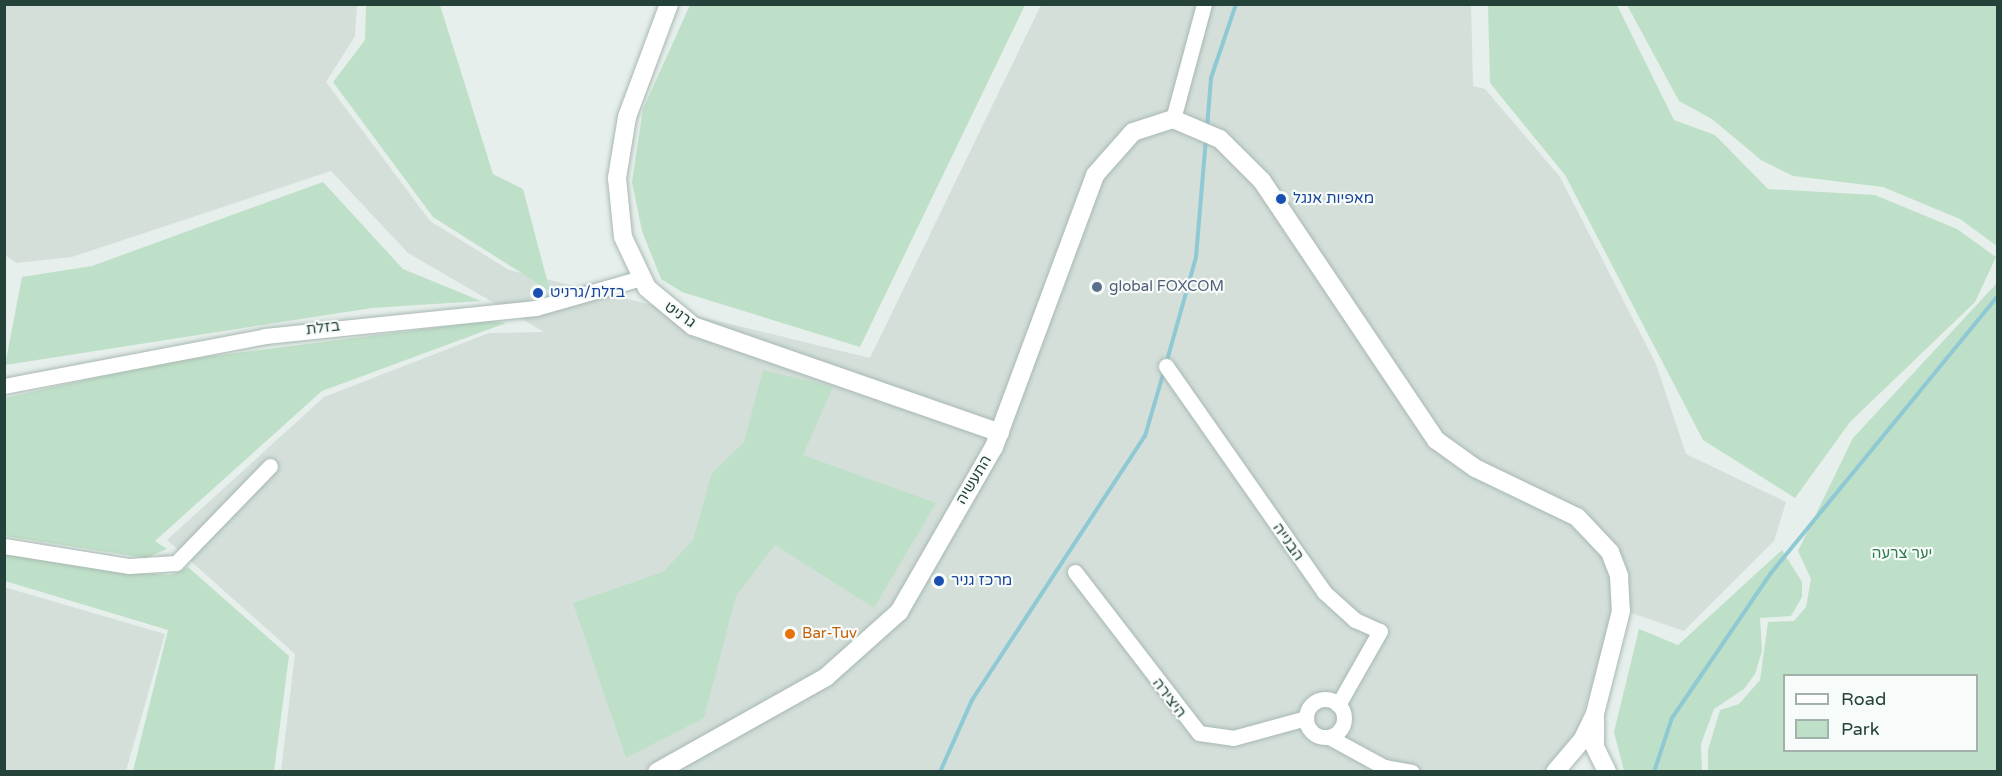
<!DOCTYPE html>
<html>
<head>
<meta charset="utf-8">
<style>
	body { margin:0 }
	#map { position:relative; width:2002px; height:776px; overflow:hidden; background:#e6efeb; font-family:"Varela Round","Noto Sans Hebrew",sans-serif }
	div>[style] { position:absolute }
	.built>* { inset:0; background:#d4dfda }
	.green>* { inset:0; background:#bfe0c8 }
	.stream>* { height:4px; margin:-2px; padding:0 2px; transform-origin:2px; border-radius:2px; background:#8ec9d4 }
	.roads { filter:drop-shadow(0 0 2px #a8b8b2) drop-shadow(0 0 2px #a8b8b2) }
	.street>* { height:15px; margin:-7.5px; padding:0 7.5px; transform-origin:7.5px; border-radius:7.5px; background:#fff }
	.street>.ring { margin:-7.5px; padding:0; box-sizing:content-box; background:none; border:15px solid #fff; border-radius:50% }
	.secondary>* { height:18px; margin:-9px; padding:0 9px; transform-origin:9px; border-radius:9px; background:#fff }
	.dots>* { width:16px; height:16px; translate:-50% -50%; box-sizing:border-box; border:3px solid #f7fbf9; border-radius:50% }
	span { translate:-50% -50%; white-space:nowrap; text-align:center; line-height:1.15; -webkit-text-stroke:4.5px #f7fbf9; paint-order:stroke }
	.transit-label { font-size:15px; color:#164399 }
	.left { translate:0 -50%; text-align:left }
	.service-label { font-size:15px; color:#4e5e75 }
	.street-label { font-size:15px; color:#24423a }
	.park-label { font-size:15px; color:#2d7a4b }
	.food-label { font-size:15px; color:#c56008 }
	.frame { position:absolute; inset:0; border:6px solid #24423a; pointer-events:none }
	.legend { position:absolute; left:1783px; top:674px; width:195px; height:78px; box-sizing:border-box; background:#f7fbf9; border:2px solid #a3b1ad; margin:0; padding:8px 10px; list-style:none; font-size:18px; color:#24423a }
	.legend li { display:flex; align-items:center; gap:12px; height:30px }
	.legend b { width:30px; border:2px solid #a3b1ad }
</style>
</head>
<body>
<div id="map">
	<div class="built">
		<i style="clip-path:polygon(5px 5px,357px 5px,355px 36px,326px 82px,430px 221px,509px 270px,870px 358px,1041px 5px,1471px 5px,1473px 86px,1485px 89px,1560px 177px,1656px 364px,1686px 454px,1786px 502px,1774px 541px,1684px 631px,1617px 608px,1576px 737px,1552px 771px,281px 771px,295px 654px,167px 540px,324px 397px,489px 333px,544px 332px,408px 253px,331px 171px,72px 257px,16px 263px,5px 255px)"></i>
		<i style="clip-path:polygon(4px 587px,165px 634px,126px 771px,5px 771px)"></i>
	</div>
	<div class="green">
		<i style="clip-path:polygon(366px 5px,440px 5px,493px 174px,523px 189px,550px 291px,433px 217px,333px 82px,365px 40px)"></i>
		<i style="clip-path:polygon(690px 5px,1025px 5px,860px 347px,682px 292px,661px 279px,642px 231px,632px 182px,643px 109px)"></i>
		<i style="clip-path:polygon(1488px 5px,1617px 5px,1674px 120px,1715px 135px,1768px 189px,1875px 195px,1957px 229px,1996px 257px,1975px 302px,1850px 422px,1795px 498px,1703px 440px,1565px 175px,1490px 83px)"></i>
		<i style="clip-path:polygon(1627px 5px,1997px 5px,1997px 246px,1960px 219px,1883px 187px,1793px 176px,1761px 160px,1712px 119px,1679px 101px)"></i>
		<i style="clip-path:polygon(323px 182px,403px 269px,481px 301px,372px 308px,5px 365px,22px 277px,92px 266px)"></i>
		<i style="clip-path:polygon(evenodd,1997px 283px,1997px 771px,1708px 771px,1708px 750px,1720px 710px,1739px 704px,1760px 680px,1768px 622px,1794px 621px,1806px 607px,1811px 579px,1798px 551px,1853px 438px,1997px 283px,1784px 676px,1976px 676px,1976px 750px,1784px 750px,1784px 676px)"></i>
		<i style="clip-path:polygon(489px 321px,506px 323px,322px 391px,155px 541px,167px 549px,146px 558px,5px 536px,5px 398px,166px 362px)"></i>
		<i style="clip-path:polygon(763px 370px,833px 387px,803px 455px,936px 503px,874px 608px,775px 545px,736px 596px,704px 718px,626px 758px,573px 603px,663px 572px,693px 540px,712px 473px,744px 442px)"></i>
		<i style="clip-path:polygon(1782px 550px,1802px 582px,1802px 597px,1791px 616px,1760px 618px,1762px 651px,1755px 674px,1744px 689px,1714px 709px,1701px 744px,1702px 771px,1624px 771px,1614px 732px,1639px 629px,1678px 645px)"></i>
		<i style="clip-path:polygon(4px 552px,124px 572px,171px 575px,188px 567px,289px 656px,274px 771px,133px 771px,168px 630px,5px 581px)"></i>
	</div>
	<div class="stream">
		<i style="left:1207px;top:128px;width:50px;rotate:-85.4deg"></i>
		<i style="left:1211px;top:78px;width:78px;rotate:-71.3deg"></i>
		<i style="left:1166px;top:364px;width:111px;rotate:-74.3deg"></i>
		<i style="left:1196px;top:257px;width:118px;rotate:-85.2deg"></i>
		<i style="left:940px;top:772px;width:79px;rotate:-66deg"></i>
		<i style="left:972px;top:700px;width:316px;rotate:-56.8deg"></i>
		<i style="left:1145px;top:436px;width:68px;rotate:-73.7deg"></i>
		<i style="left:1654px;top:772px;width:57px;rotate:-71.6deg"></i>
		<i style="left:1672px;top:718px;width:176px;rotate:-55.7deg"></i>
		<i style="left:1771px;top:573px;width:358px;rotate:-50.7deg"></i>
	</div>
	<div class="roads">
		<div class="street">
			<i style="left:1173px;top:119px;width:119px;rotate:-74.9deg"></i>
			<i style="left:1166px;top:366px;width:276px;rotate:55deg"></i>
			<i style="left:1324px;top:592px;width:42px;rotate:42.1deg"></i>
			<i style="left:1355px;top:620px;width:27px;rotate:24deg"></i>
			<i style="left:1380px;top:631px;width:85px;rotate:119.6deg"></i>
			<i style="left:4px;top:386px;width:266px;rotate:-10.8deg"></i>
			<i style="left:265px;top:336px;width:272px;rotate:-5.9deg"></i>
			<i style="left:536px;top:308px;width:109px;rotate:-15.9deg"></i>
			<i style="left:4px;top:546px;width:127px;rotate:9.1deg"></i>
			<i style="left:129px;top:566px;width:47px;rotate:-3.7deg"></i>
			<i style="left:176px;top:563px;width:135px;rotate:-45.9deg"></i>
			<i style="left:1075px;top:572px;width:203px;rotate:52.4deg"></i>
			<i style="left:1199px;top:733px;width:34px;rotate:8deg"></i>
			<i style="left:1233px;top:738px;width:76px;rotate:-15.3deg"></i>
			<i class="ring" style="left:1306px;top:699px;width:23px;height:23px"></i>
			<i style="left:1329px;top:737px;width:63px;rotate:28.6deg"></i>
			<i style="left:1384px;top:767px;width:28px;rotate:10deg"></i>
		</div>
		<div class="secondary">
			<i style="left:669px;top:4px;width:121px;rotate:110.4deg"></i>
			<i style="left:627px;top:117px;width:62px;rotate:99.3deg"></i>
			<i style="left:617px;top:178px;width:59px;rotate:84.2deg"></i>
			<i style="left:623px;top:237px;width:56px;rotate:64.8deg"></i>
			<i style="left:647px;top:288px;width:60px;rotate:39.6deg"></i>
			<i style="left:693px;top:326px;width:325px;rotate:19.2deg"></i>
			<i style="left:1595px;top:718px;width:29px;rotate:90deg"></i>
			<i style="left:1595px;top:747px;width:28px;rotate:64deg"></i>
			<i style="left:657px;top:772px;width:194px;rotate:-29.3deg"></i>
			<i style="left:826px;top:677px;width:98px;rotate:-41.7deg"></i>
			<i style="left:899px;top:612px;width:190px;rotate:-60.1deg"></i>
			<i style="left:994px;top:447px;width:290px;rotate:-69.6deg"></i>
			<i style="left:1095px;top:175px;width:57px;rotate:-48.5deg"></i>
			<i style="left:1133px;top:132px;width:42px;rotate:-18deg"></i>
			<i style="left:1173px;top:119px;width:51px;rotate:23.1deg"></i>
			<i style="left:1220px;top:139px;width:59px;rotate:45deg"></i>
			<i style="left:1262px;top:181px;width:312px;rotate:56.1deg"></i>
			<i style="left:1436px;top:440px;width:48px;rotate:35.7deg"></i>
			<i style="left:1475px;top:468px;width:113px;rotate:25.7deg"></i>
			<i style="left:1577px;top:517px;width:48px;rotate:46.7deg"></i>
			<i style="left:1610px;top:552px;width:26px;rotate:69deg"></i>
			<i style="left:1619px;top:576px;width:35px;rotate:87deg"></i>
			<i style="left:1621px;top:611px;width:106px;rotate:104.2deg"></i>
			<i style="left:1595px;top:714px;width:28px;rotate:116deg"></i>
			<i style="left:1583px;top:739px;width:43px;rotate:130.3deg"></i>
		</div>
	</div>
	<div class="dots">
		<i style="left:1281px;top:199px;background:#1a4fb4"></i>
		<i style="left:1097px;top:287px;background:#5c6f8a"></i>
		<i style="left:538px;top:293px;background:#1a4fb4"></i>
		<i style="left:939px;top:581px;background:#1a4fb4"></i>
		<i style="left:790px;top:634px;background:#e8710a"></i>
	</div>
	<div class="transit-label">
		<span class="left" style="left:1293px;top:199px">מאפיות אנגל</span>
		<span class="left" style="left:550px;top:293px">בזלת/גרניט</span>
		<span class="left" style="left:951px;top:581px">מרכז גניר</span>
	</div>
	<div class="service-label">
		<span class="left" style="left:1109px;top:287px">global FOXCOM</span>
	</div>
	<div class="street-label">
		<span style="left:680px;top:315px;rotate:35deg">גרניט</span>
		<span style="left:323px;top:328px;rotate:-7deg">בזלת</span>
		<span style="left:974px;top:480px;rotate:-59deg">התעשיה</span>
		<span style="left:1288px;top:542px;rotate:55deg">הבנייה</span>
		<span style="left:1169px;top:698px;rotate:53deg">היצירה</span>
	</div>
	<div class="park-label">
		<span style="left:1902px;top:554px">יער צרעה</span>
	</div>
	<div class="food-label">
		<span class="left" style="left:802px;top:634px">Bar-Tuv</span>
	</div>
	<div class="frame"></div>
	<ul class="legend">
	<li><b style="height:8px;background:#fff"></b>Road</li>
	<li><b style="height:16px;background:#bfe0c8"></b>Park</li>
	</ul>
</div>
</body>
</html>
